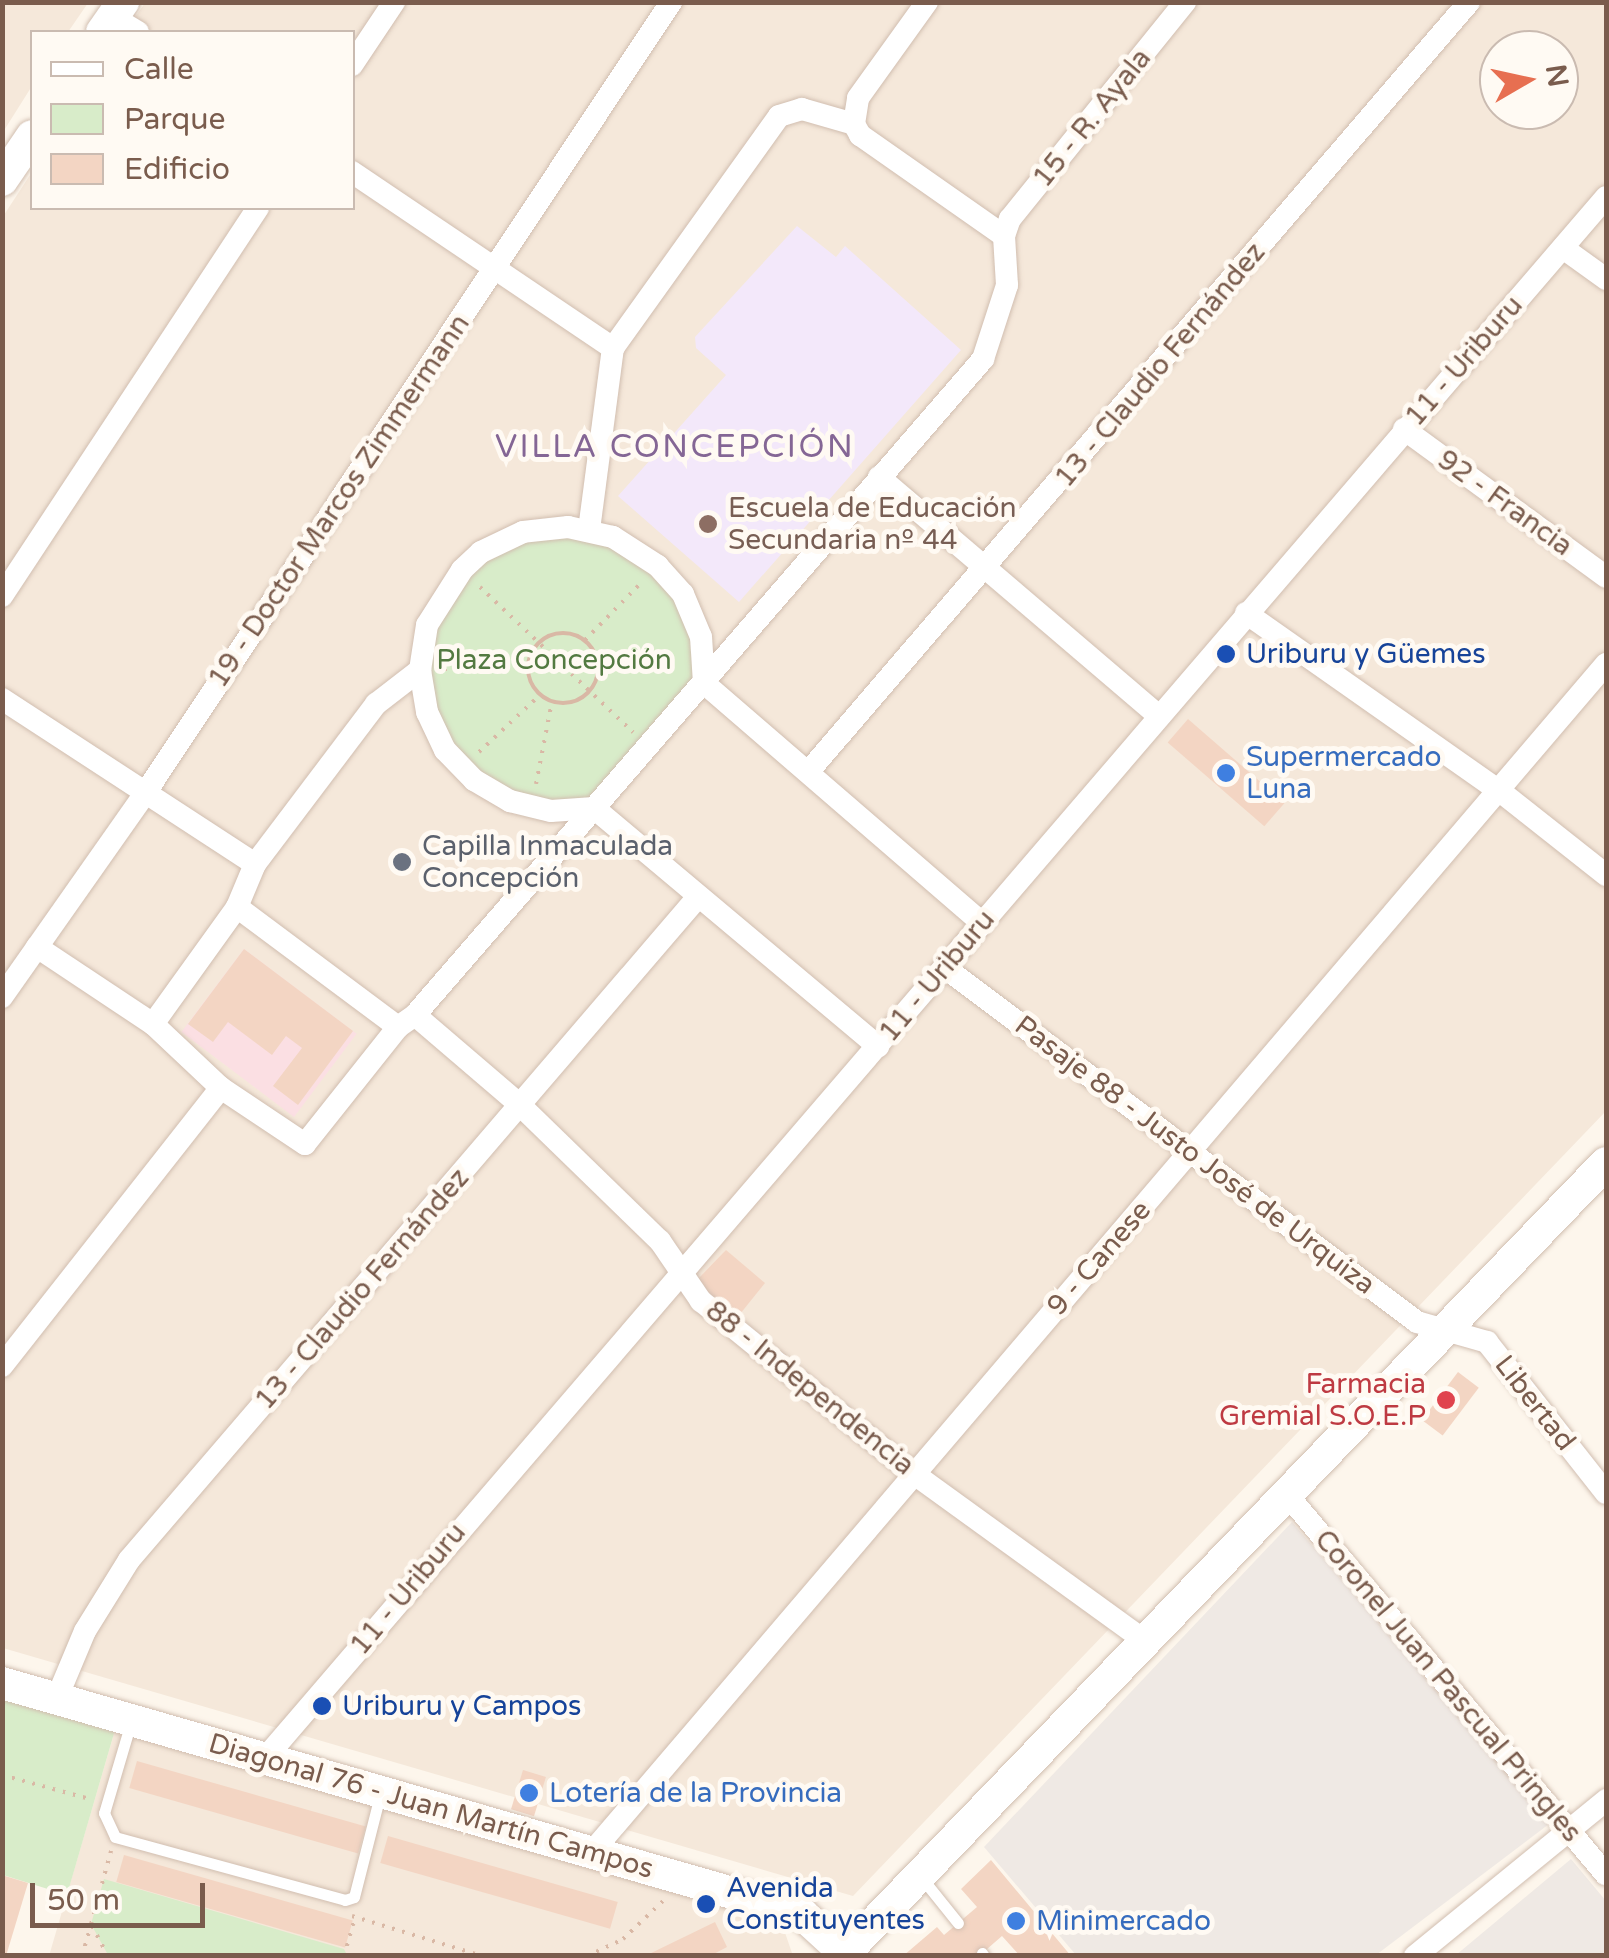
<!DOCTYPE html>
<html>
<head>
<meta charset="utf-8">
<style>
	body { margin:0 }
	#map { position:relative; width:1609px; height:1958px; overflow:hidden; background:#fdf6ec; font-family:"Varela Round",sans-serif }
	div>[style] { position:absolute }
	.residential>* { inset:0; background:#f5e8da }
	.industrial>* { inset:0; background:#efe9e4 }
	.education>* { inset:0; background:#f3e8fa }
	.medical>* { inset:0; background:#fbdfe3; transform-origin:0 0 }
	.green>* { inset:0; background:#d8ecc9 }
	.building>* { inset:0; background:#f3d5c3; transform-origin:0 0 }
	.path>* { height:4px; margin-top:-2px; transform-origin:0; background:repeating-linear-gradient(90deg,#d9b8a5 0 2.5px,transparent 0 10.5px) }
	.path>.ring { margin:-2px; padding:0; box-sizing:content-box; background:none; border:4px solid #d9b8a5; border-radius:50% }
	.roads { filter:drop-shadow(0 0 2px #d1beb0) drop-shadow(0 0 2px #d1beb0) }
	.lane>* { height:11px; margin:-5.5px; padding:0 5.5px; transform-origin:5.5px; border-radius:5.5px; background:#fff }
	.street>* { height:22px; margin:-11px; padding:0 11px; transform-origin:11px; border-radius:11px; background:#fff }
	.secondary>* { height:32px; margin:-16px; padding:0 16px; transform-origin:16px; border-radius:16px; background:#fff }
	.dots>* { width:28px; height:28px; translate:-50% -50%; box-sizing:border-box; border:5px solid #fffaf3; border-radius:50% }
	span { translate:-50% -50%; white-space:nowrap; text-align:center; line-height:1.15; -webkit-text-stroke:10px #fffaf3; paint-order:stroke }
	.street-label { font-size:28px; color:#7a5c4d }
	.education-label { font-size:28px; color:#785e54 }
	.left { translate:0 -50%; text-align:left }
	.transit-label { font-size:28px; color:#164399 }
	.park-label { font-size:28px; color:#537a41 }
	.shop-label { font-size:28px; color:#366cbe }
	.worship-label { font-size:28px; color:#5b616d }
	.health-label { font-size:28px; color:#be3a42 }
	.right { translate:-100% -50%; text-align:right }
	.quarter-label { font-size:32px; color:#846695; letter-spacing:2.5px }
	.frame { position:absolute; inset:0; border:5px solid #7a5c4d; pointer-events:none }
	.legend { position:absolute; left:30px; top:30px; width:325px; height:180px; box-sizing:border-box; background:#fffaf3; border:2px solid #cabbb1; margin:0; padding:12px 18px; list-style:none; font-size:30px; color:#7a5c4d }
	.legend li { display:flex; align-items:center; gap:20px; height:50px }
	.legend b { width:50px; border:2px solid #cabbb1 }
	.north { position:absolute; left:1479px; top:30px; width:100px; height:100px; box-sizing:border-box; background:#fffaf3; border:2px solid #cabbb1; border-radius:50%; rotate:81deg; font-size:28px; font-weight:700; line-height:40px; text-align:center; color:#7a5c4d }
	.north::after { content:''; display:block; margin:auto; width:35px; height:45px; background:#e76f51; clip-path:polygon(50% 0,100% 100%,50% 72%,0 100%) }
	.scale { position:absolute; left:30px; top:1883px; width:175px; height:45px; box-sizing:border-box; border:5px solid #7a5c4d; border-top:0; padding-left:12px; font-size:30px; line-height:35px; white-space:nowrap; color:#7a5c4d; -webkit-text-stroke:8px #fffaf3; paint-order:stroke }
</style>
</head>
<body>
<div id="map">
	<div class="residential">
		<i style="clip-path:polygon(3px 2px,88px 3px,68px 32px,32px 32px,32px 86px,3px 132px)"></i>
		<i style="clip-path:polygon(evenodd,145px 3px,1606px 3px,1606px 1111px,853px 1896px,3px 1648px,2px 218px,32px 172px,32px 208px,352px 208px,352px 32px,125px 32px,145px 3px,1499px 50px,1559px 50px,1559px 110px,1499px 110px,1499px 50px)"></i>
		<i style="clip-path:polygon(115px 1730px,782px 1924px,792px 1953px,49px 1956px)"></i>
	</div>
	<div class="industrial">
		<i style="clip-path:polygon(1292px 1522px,1549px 1824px,1376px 1955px,1076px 1955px,984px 1847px)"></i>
		<i style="clip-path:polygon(1571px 1859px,1606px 1901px,1606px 1955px,1456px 1955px)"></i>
	</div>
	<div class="education">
		<i style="clip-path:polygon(797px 226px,836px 257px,845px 246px,961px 350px,739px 602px,618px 496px,726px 375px,696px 348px,695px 337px)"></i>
	</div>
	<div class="medical">
		<i style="left:244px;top:949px;width:141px;height:104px;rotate:37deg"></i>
	</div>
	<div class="green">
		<i style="clip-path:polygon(589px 530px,683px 594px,705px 666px,594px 808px,551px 811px,474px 780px,427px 712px,427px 625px,481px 552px)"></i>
		<i style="clip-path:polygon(2px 1695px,115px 1730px,67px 1895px,3px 1875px)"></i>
		<i style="clip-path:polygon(104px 1879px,344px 1949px,347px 1955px,108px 1955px,91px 1924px)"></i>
	</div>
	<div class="building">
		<i style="left:1188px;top:719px;width:128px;height:31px;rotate:41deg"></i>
		<i style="clip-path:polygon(244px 949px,353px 1031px,298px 1105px,273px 1086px,302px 1048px,286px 1036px,272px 1055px,228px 1022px,213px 1042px,188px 1024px)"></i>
		<i style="clip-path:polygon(726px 1250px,765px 1283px,736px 1319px,705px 1296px,698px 1279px)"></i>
		<i style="left:1458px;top:1372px;width:26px;height:60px;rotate:37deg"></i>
		<i style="left:137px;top:1761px;width:238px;height:28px;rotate:16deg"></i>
		<i style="left:523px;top:1770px;width:24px;height:41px;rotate:17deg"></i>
		<i style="left:388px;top:1836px;width:239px;height:28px;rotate:16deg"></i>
		<i style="left:124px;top:1855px;width:238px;height:28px;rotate:16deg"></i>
		<i style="clip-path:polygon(991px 1860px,1071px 1956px,1020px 1956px,1002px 1936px,979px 1956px,903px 1956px,937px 1927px,944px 1935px,977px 1907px,961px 1889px)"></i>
		<i style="clip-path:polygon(2px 1875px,28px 1883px,6px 1956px,2px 1956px)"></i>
		<i style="clip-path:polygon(715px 1922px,727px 1947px,710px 1956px,645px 1956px)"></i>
	</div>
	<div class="path">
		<i style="left:480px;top:587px;width:211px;rotate:43.5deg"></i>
		<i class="ring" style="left:528px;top:633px;width:66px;height:66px"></i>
		<i style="left:585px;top:640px;width:80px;rotate:-45.5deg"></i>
		<i style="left:598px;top:665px;width:80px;rotate:0.7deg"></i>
		<i style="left:444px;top:669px;width:85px;rotate:-3.4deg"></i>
		<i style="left:479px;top:752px;width:85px;rotate:-43.1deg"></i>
		<i style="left:536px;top:784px;width:85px;rotate:-79.1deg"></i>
		<i style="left:2px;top:1775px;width:91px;rotate:15.3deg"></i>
		<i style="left:352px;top:1916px;width:136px;rotate:17.1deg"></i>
		<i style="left:82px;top:1956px;width:33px;rotate:-74deg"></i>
		<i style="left:108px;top:1956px;width:36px;rotate:-118deg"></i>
		<i style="left:91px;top:1924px;width:76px;rotate:-74.7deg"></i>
		<i style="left:344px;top:1956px;width:40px;rotate:-74deg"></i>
		<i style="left:587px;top:1956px;width:40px;rotate:-25deg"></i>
		<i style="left:623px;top:1939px;width:55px;rotate:-43.5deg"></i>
	</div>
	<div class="roads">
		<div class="lane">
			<i style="left:131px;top:1722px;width:95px;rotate:106.5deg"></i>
			<i style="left:104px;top:1813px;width:26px;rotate:65deg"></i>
			<i style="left:115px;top:1837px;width:238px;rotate:15.3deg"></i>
			<i style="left:345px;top:1900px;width:9px;rotate:-18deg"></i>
			<i style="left:354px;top:1897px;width:105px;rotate:-75.7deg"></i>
			<i style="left:921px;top:1877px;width:59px;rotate:51.2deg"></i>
			<i style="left:982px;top:1953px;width:4px;rotate:56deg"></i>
		</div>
		<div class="street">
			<i style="left:113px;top:17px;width:29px;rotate:31deg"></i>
			<i style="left:352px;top:65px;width:76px;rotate:-56.3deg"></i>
			<i style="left:854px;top:124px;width:13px;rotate:61deg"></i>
			<i style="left:860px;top:135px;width:176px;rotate:35deg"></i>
			<i style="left:854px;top:124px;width:26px;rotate:-81deg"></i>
			<i style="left:858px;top:98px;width:118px;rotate:-54.3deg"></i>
			<i style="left:352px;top:172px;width:315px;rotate:34deg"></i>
			<i style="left:1004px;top:236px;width:18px;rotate:-71deg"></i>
			<i style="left:1010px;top:219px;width:279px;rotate:-51.1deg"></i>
			<i style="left:1563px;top:248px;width:53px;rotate:35.8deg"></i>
			<i style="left:1404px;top:429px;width:250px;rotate:36.2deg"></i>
			<i style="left:879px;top:477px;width:368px;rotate:40.5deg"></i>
			<i style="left:589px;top:530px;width:184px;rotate:-82.5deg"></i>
			<i style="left:613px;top:348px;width:285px;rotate:-54.4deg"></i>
			<i style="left:779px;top:116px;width:24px;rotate:-17deg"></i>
			<i style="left:802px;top:109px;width:54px;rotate:16.1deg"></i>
			<i style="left:2px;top:596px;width:465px;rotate:-56.6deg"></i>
			<i style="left:1246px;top:613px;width:312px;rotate:35.1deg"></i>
			<i style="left:1501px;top:792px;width:134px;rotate:38.3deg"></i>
			<i style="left:704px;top:683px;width:46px;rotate:-93.7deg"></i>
			<i style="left:701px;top:637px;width:47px;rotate:-112.7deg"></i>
			<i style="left:683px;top:594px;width:38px;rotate:-132deg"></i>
			<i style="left:658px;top:566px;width:54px;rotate:-147.2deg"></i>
			<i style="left:613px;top:537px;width:46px;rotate:-167.5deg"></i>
			<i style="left:568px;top:527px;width:45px;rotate:173.7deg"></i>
			<i style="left:523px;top:532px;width:47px;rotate:154.5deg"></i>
			<i style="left:481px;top:552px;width:26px;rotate:137deg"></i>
			<i style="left:462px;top:570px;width:65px;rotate:122.5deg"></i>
			<i style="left:427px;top:625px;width:46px;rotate:98.8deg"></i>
			<i style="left:420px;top:670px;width:43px;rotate:80.5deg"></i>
			<i style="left:427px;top:712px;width:42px;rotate:64.7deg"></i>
			<i style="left:445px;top:750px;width:42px;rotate:46deg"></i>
			<i style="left:474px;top:780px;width:42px;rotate:30.3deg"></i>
			<i style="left:510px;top:801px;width:42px;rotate:13.7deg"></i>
			<i style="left:551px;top:811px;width:43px;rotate:-4deg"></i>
			<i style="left:594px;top:808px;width:371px;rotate:40deg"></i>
			<i style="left:704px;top:683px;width:367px;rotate:40.8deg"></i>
			<i style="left:2px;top:699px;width:302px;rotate:33.1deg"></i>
			<i style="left:809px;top:771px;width:1013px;rotate:-49.36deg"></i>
			<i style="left:237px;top:907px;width:201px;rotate:36.7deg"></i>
			<i style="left:37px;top:947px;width:139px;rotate:33.6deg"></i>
			<i style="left:153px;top:1024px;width:93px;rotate:43.3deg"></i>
			<i style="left:221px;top:1088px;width:101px;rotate:33.7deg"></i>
			<i style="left:305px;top:1144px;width:149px;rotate:-51.5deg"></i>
			<i style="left:398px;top:1027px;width:21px;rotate:-35deg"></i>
			<i style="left:415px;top:1015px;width:868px;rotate:-49.11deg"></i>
			<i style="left:983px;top:359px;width:78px;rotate:-72deg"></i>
			<i style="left:1007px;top:285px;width:49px;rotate:-93.5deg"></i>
			<i style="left:944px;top:967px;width:591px;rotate:36.89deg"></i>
			<i style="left:1417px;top:1322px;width:73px;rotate:15.9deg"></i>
			<i style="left:1487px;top:1342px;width:192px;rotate:51.8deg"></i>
			<i style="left:2px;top:997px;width:251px;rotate:-54.9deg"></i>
			<i style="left:146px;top:792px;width:949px;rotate:-56.39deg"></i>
			<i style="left:415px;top:1015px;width:138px;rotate:40.6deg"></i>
			<i style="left:520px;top:1105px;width:195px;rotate:44.2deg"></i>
			<i style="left:660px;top:1241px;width:73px;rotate:55.7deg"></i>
			<i style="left:701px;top:1301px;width:273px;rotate:39.1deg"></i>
			<i style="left:913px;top:1473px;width:291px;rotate:35.9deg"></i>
			<i style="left:153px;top:1024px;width:144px;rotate:-54.3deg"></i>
			<i style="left:237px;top:907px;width:47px;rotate:-67.3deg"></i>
			<i style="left:255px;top:864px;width:201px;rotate:-52.9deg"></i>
			<i style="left:376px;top:704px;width:56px;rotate:-37.7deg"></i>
			<i style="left:2px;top:1366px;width:354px;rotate:-51.8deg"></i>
			<i style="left:1290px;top:1498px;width:491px;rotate:50deg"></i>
			<i style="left:56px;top:1700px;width:75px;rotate:-67.2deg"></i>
			<i style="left:85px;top:1631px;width:84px;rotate:-58.2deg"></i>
			<i style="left:129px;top:1560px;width:872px;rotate:-49.37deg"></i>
			<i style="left:267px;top:1756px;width:2055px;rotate:-49.34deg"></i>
			<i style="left:592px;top:1852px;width:1562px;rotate:-49.52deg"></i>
			<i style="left:1415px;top:1956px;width:247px;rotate:-39.2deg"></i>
		</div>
		<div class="secondary">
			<i style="left:102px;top:32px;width:37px;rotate:-55deg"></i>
			<i style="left:2px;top:180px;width:53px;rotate:-55.7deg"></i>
			<i style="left:2px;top:1683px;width:796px;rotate:16.04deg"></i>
			<i style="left:767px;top:1903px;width:38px;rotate:18deg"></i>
			<i style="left:803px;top:1915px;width:61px;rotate:42.3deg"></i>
			<i style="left:842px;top:1956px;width:1101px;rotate:-46.07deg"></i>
		</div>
	</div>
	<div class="dots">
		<i style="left:708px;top:524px;background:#8d6e63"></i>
		<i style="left:1226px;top:654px;background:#1a4fb4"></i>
		<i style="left:1226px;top:773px;background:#3f7fe0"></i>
		<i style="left:402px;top:862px;background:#6b7280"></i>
		<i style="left:1446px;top:1400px;background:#e0444e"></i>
		<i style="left:322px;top:1706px;background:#1a4fb4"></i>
		<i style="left:529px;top:1793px;background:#3f7fe0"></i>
		<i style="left:706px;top:1904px;background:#1a4fb4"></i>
		<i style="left:1016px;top:1921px;background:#3f7fe0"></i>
	</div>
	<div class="street-label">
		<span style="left:1092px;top:118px;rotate:-51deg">15 - R. Ayala</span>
		<span style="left:1464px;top:361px;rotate:-49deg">11 - Uriburu</span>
		<span style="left:1160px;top:365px;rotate:-50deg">13 - Claudio Fernández</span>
		<span style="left:339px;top:501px;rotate:-56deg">19 - Doctor Marcos Zimmermann</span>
		<span style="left:1505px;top:503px;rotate:36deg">92 - Francia</span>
		<span style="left:937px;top:976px;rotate:-50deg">11 - Uriburu</span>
		<span style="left:1195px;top:1155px;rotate:37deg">Pasaje 88 - Justo José de Urquiza</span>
		<span style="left:1099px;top:1258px;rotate:-49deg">9 - Canese</span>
		<span style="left:362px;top:1289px;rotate:-49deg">13 - Claudio Fernández</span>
		<span style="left:810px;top:1388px;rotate:39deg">88 - Independencia</span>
		<span style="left:1535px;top:1403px;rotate:52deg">Libertad</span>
		<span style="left:408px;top:1589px;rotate:-50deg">11 - Uriburu</span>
		<span style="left:1448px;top:1686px;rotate:50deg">Coronel Juan Pascual Pringles</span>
		<span style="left:431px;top:1806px;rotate:16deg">Diagonal 76 - Juan Martín Campos</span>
	</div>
	<div class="education-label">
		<span class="left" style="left:728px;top:524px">Escuela de Educación<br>Secundaria nº 44</span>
	</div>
	<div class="transit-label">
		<span class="left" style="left:1246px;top:654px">Uriburu y Güemes</span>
		<span class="left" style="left:342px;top:1706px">Uriburu y Campos</span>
		<span class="left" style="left:726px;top:1904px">Avenida<br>Constituyentes</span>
	</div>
	<div class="park-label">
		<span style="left:554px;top:660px">Plaza Concepción</span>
	</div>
	<div class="shop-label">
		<span class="left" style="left:1246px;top:773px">Supermercado<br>Luna</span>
		<span class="left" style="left:549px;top:1793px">Lotería de la Provincia</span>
		<span class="left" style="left:1036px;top:1921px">Minimercado</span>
	</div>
	<div class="worship-label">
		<span class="left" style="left:422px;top:862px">Capilla Inmaculada<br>Concepción</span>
	</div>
	<div class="health-label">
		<span class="right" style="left:1426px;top:1400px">Farmacia<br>Gremial S.O.E.P</span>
	</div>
	<div class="quarter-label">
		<span style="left:675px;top:447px">VILLA CONCEPCIÓN</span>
	</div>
	<div class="frame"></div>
	<ul class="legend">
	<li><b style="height:12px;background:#fff"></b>Calle</li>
	<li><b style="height:28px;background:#d8ecc9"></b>Parque</li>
	<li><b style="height:28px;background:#f3d5c3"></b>Edificio</li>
	</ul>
	<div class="north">N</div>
	<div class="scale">50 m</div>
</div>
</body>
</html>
